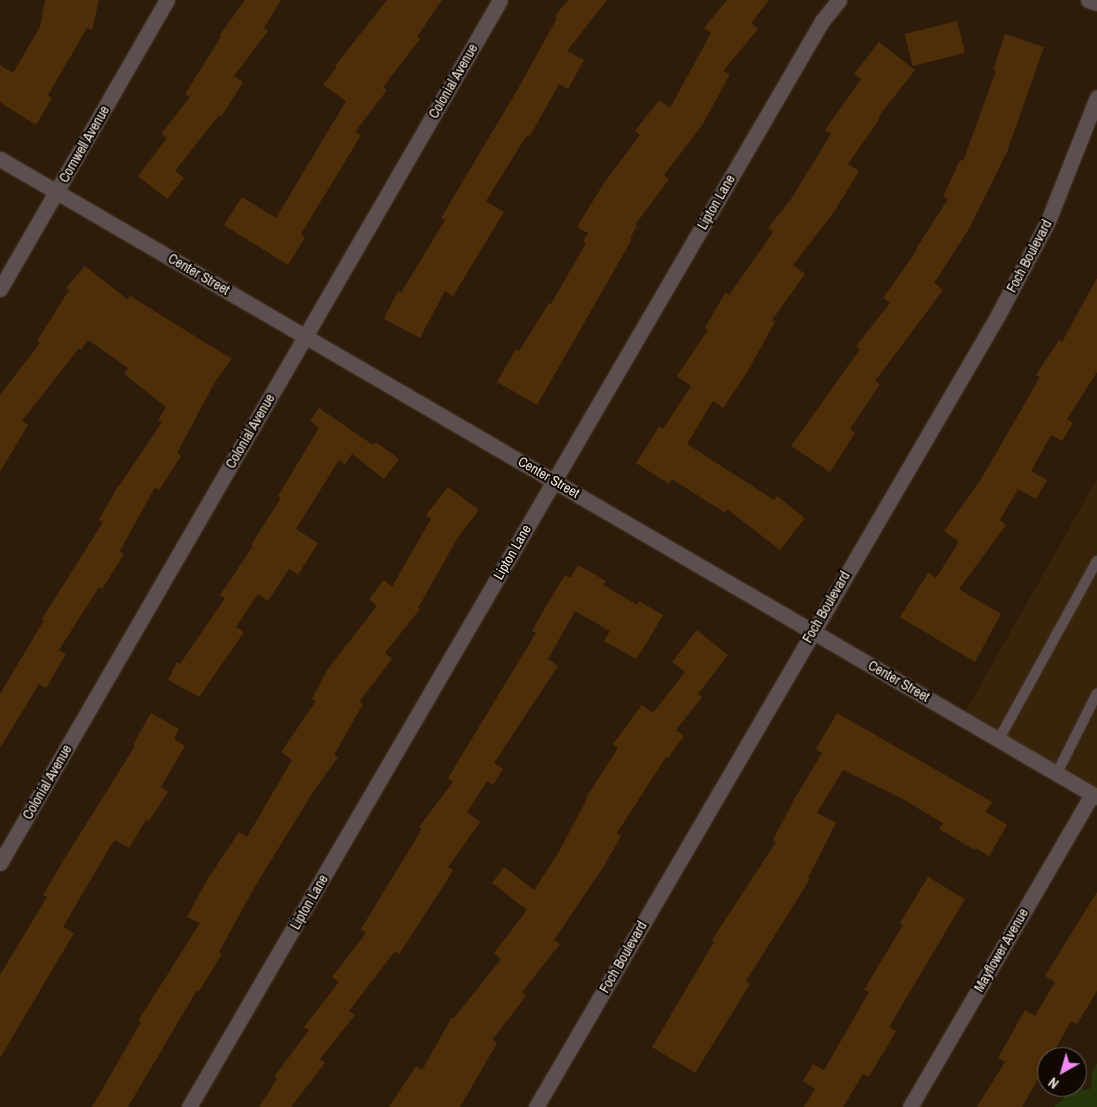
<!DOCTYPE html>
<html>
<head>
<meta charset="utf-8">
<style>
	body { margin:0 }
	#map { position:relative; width:1097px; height:1107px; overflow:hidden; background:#2d1c0a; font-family:"Archivo Narrow",sans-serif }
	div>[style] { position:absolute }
	.built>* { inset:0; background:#39230b }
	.green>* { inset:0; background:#263509 }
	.building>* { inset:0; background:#4e2e09; transform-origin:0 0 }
	.roads { filter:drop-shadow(0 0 1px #493827) drop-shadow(0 0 1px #493827) }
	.lane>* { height:10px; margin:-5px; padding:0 5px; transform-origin:5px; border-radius:5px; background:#5c4f50 }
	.street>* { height:15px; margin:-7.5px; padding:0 7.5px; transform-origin:7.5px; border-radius:7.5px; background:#5c4f50 }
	span { translate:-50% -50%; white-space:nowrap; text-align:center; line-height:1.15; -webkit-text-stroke:4px #0f0803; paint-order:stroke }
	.street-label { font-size:14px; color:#f2e6da }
	.north { position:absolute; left:1037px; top:1047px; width:50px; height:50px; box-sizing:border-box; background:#0f0803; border:1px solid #6a6159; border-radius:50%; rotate:218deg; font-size:14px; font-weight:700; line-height:20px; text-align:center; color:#f2e6da }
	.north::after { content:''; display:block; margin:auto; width:18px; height:22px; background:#f18af4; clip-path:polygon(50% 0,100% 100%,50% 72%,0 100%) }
</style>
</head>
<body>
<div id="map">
	<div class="built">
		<i style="clip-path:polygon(1097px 479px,1097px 797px,962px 718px)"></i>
	</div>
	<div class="green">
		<i style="clip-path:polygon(1097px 1063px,1097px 1107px,1054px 1107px,1072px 1090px,1091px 1089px,1092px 1073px)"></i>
	</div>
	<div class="building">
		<i style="clip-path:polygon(45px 0,99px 0,92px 30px,87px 28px,48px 95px,52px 98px,36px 125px,0 102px,0 65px,13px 73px,40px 27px)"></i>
		<i style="clip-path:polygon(245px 0,281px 0,264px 28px,268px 31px,234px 76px,243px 82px,221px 117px,219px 115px,175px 171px,184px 178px,167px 199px,138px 176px,167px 138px,161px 134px,190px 97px,185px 94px,221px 37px,219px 36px)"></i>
		<i style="clip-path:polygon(387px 0,442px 0,417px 37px,420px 39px,383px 87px,387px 90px,355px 132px,361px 135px,301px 234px,305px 237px,288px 265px,224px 225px,242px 197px,276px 218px,346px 101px,323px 85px,337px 67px,335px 66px)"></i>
		<i style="clip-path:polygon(568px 0,607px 0,567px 51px,584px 60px,568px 89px,559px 84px,530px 136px,527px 135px,486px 201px,504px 212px,453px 296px,445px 291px,420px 338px,384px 319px,398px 291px,401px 293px,445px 220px,441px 218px,519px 87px,557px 18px,555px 16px)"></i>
		<i style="clip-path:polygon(727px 0,769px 0,751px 23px,758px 29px,723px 71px,730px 74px,703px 124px,664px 175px,669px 179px,635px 225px,637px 226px,630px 238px,632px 239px,537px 405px,497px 382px,516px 349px,519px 351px,549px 303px,551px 304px,586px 243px,583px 241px,588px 233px,577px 227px,604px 183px,640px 135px,635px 131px,659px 100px,670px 108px,711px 33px,704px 28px)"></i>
		<i style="left:957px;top:21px;width:33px;height:54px;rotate:76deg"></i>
		<i style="clip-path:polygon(1005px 34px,1044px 47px,1007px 152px,969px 229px,934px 283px,943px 290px,875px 381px,880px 384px,850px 429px,855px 433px,830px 472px,791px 446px,860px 349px,856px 346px,890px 303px,883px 298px,917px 250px,916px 249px,948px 199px,943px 197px,960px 160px,963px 161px,996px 71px,993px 70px)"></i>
		<i style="clip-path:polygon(879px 42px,915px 70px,878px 117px,880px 118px,848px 164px,859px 171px,834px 212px,793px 265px,805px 274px,772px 320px,775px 322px,746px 374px,723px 408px,713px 401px,687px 444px,774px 500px,777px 496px,805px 518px,780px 550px,727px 509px,725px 513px,672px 479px,669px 484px,636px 463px,659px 427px,663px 429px,691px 386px,677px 376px,708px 330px,705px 328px,725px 293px,729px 295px,773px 232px,768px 228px,791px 199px,831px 134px,825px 130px,861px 79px,854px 74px)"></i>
		<i style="clip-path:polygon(85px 266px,128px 300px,130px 296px,232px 359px,216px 380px,177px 453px,181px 456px,159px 490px,155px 487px,120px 551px,124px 554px,102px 589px,99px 587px,59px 650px,66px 654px,46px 688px,39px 684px,0 748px,0 694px,44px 620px,42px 619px,103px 522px,99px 520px,118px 486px,119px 486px,162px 422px,158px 420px,166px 407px,124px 374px,128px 368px,88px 340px,81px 350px,79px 348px,22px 421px,28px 425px,0 472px,0 395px,40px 343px,37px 341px,69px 290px,66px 288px)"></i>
		<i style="clip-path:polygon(1097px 278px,1097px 372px,1067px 419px,1073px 423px,1062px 441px,1051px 435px,1031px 471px,1047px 480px,1036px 499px,1018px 489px,1000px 520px,1006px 525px,959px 589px,1001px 614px,975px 662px,900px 617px,928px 573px,936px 578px,959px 542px,944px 531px,980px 481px,1040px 377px,1036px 375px,1059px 340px,1062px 342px)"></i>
		<i style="clip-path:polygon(319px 408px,373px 445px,376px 442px,399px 459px,384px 479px,352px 454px,345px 464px,339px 460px,296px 529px,318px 543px,298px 575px,289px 569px,268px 601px,258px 594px,236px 627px,244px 632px,199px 697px,168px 680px,177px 662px,180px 664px,225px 598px,220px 595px,253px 546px,251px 545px,281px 498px,278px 496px,319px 428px,310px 421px)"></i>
		<i style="clip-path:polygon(448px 487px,479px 510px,458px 537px,418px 608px,420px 609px,385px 653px,392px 659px,359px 702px,363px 704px,334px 755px,338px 757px,313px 792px,254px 888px,219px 952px,222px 954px,199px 991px,197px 990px,128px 1107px,92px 1107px,141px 1022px,138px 1021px,200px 923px,187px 917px,207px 880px,239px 832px,247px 837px,292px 760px,281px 752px,316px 701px,312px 699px,327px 670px,377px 606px,369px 599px,384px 580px,392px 587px,431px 519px,426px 515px)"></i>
		<i style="clip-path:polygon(578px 565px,606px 581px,603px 585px,637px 605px,639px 601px,663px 615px,647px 642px,636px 659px,604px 641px,610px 631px,575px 611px,548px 659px,558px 666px,494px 763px,503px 769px,493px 785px,487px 781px,467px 812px,480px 822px,448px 867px,453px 870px,444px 885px,399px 954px,395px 951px,349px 1011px,355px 1015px,320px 1059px,325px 1063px,291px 1107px,259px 1107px,277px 1079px,274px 1077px,309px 1030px,304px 1027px,339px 982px,332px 977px,366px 933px,361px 929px,422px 829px,419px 827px,453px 782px,448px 778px,536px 633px,532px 631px,545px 608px,565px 575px,570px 578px)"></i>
		<i style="clip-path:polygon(697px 630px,728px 655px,698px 694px,702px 697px,676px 730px,684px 736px,668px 758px,666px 757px,617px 833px,621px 836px,602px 869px,554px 940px,560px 944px,522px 992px,526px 996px,492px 1040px,497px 1043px,460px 1107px,389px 1107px,416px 1066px,422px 1070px,452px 1017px,454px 1018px,501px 959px,494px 953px,527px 910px,492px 883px,504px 867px,534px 890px,557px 855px,587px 799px,586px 798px,618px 748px,613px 744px,642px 705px,653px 713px,685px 672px,672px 662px)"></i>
		<i style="clip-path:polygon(151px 713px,179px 729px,174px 739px,185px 746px,161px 787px,168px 792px,148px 822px,146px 820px,129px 848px,115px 840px,111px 845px,63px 927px,74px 933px,0 1058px,0 975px,47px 897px,43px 895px,63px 861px,135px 746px,133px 745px)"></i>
		<i style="clip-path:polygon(837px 713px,992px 802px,986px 812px,1007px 825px,989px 856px,976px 848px,975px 850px,939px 829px,943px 823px,899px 797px,843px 770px,817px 813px,836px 823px,808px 878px,810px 879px,746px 981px,750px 984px,695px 1073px,652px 1047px,714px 942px,712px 940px,776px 842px,773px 840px,795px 798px,822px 753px,816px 749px)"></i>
		<i style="clip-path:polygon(928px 877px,965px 899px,889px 1027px,896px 1031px,869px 1077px,863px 1074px,843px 1107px,804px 1107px,815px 1089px,803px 1081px,813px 1064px,824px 1070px,869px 992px,864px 990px,903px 925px,900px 923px)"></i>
		<i style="clip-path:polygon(1097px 892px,1097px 991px,1077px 1024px,1071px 1021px,1051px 1057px,1047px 1057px,1047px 1063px,1022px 1107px,977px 1107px,1005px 1062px,998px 1058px,1025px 1010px,1035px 1016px,1055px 982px,1045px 976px)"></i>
	</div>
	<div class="roads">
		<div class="lane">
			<i style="left:999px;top:739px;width:203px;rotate:-61.2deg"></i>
			<i style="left:1057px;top:773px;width:89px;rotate:-63.4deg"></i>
		</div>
		<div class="street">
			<i style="left:1088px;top:0;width:9px;rotate:18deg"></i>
			<i style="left:0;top:159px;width:1269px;rotate:30.18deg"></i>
			<i style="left:0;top:289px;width:334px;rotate:-60deg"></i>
			<i style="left:0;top:863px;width:997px;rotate:-59.91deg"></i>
			<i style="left:189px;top:1107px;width:1257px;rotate:-59.76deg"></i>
			<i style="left:822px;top:21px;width:27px;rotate:-51deg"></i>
			<i style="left:536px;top:1107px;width:917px;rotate:-59.74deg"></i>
			<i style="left:998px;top:315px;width:106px;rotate:-62deg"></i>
			<i style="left:1048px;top:221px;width:133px;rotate:-68.4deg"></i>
			<i style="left:910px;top:1107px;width:362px;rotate:-59.8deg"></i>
		</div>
	</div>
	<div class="street-label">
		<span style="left:453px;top:81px;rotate:-60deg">Colonial Avenue</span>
		<span style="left:84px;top:144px;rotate:-60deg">Cornwell Avenue</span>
		<span style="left:716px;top:202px;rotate:-60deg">Lipton Lane</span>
		<span style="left:1029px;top:256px;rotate:-62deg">Foch Boulevard</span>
		<span style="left:199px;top:274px;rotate:30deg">Center Street</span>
		<span style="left:250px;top:431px;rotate:-60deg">Colonial Avenue</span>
		<span style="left:549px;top:477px;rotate:30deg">Center Street</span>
		<span style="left:512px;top:552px;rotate:-60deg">Lipton Lane</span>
		<span style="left:826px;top:607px;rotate:-60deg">Foch Boulevard</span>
		<span style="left:899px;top:681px;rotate:30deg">Center Street</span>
		<span style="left:47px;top:782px;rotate:-60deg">Colonial Avenue</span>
		<span style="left:309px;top:902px;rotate:-60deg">Lipton Lane</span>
		<span style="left:1001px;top:950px;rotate:-60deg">Mayflower Avenue</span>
		<span style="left:623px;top:957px;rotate:-60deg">Foch Boulevard</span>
	</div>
	<div class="north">N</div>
</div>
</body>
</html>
